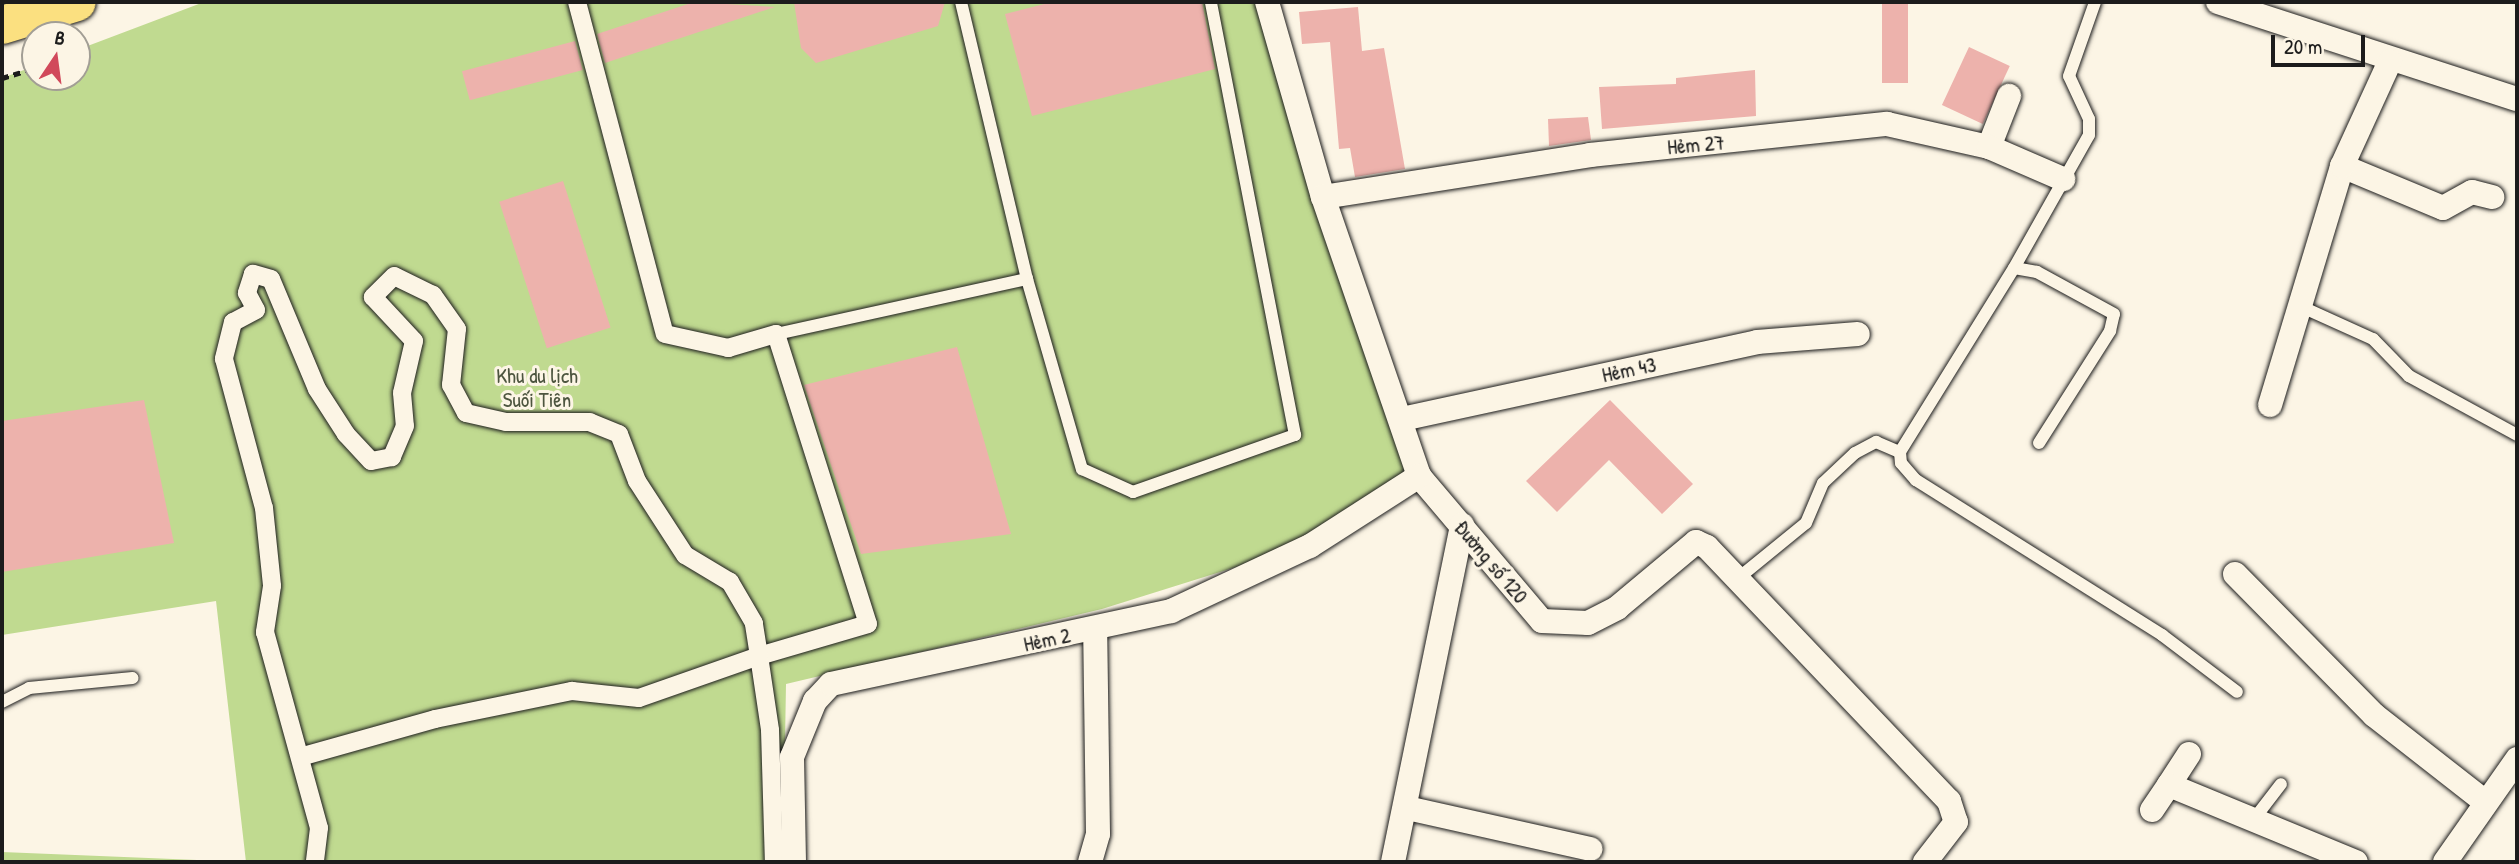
<!DOCTYPE html>
<html>
<head>
<meta charset="utf-8">
<style>
	body { margin:0 }
	#map { position:relative; width:2519px; height:864px; overflow:hidden; background:#fcf5e5; font-family:"Patrick Hand",sans-serif }
	div>[style] { position:absolute }
	.green>* { inset:0; background:#c0da90 }
	.building>* { inset:0; background:#edb2ac; transform-origin:0 0 }
	.path>* { height:4.5px; margin-top:-2.25px; transform-origin:0; background:repeating-linear-gradient(90deg,#1c1c1c 0 7px,transparent 0 12px) }
	.roads { filter:drop-shadow(0 0 2px #1c1c1c) drop-shadow(0 0 2px #1c1c1c) }
	.service>* { height:12px; margin:-6px; padding:0 6px; transform-origin:6px; border-radius:6px; background:#fcf5e5 }
	.pedestrian>* { height:18px; margin:-9px; padding:0 9px; transform-origin:9px; border-radius:9px; background:#fcf5e5 }
	.minor>* { height:24px; margin:-12px; padding:0 12px; transform-origin:12px; border-radius:12px; background:#fcf5e5 }
	.trunk>* { height:38px; margin:-19px; padding:0 19px; transform-origin:19px; border-radius:19px; background:#fbe080 }
	span { translate:-50% -50%; white-space:nowrap; text-align:center; line-height:1.15; -webkit-text-stroke:6px #fcf5e5; paint-order:stroke }
	.street-label { font-size:21px; color:#1c1c1c }
	.park-label { font-size:21px; color:#4d553f }
	.frame { position:absolute; inset:0; border:4px solid #1c1c1c; pointer-events:none }
	.north { position:absolute; left:21px; top:21px; width:70px; height:70px; box-sizing:border-box; background:#fcf5e5; border:2px solid #a29e95; border-radius:50%; rotate:13deg; font-size:19px; font-weight:700; line-height:28px; text-align:center; color:#1c1c1c }
	.north::after { content:''; display:block; margin:auto; width:24px; height:32px; background:#d1495b; clip-path:polygon(50% 0,100% 100%,50% 72%,0 100%) }
	.scale { position:absolute; left:2271px; top:35px; width:94px; height:32px; box-sizing:border-box; border:4px solid #1c1c1c; border-top:0; padding-left:9px; font-size:21px; line-height:24px; white-space:nowrap; color:#1c1c1c; -webkit-text-stroke:5px #fcf5e5; paint-order:stroke }
</style>
</head>
<body>
<div id="map">
	<div class="green">
		<i style="clip-path:polygon(204px 2px,1274px 2px,1410px 469px,1316px 542px,1102px 609px,786px 684px,783px 862px,2px 862px,2px 852px,246px 862px,216px 601px,2px 635px,2px 78px,35px 66px,35px 77px,77px 77px,77px 50px)"></i>
	</div>
	<div class="building">
		<i style="clip-path:polygon(694px 2px,775px 7px,605px 63px,597px 34px)"></i>
		<i style="clip-path:polygon(794px 2px,945px 2px,938px 26px,816px 63px,801px 48px)"></i>
		<i style="clip-path:polygon(1052px 2px,1202px 2px,1215px 69px,1032px 116px,1005px 14px)"></i>
		<i style="left:1882px;top:2px;width:26px;height:81px"></i>
		<i style="clip-path:polygon(1358px 7px,1362px 51px,1384px 48px,1405px 169px,1355px 177px,1350px 148px,1339px 149px,1330px 42px,1302px 44px,1299px 12px)"></i>
		<i style="left:575px;top:41px;width:30px;height:117px;rotate:75deg"></i>
		<i style="left:1969px;top:47px;width:45px;height:64px;rotate:25deg"></i>
		<i style="clip-path:polygon(1755px 70px,1756px 116px,1602px 129px,1599px 87px,1676px 84px,1676px 78px)"></i>
		<i style="clip-path:polygon(1588px 117px,1591px 140px,1549px 146px,1548px 119px)"></i>
		<i style="left:563px;top:181px;width:154px;height:67px;rotate:72deg"></i>
		<i style="clip-path:polygon(957px 347px,1011px 534px,861px 554px,804px 385px)"></i>
		<i style="clip-path:polygon(144px 400px,174px 543px,2px 572px,2px 421px)"></i>
		<i style="clip-path:polygon(1610px 400px,1693px 484px,1662px 514px,1609px 460px,1557px 512px,1526px 481px)"></i>
	</div>
	<div class="path">
		<i style="left:2px;top:78px;width:34px;rotate:-17deg"></i>
	</div>
	<div class="roads">
		<div class="service">
			<i style="left:961px;top:2px;width:285px;rotate:76.6deg"></i>
			<i style="left:1027px;top:279px;width:198px;rotate:73.9deg"></i>
			<i style="left:1082px;top:469px;width:56px;rotate:24.3deg"></i>
			<i style="left:1133px;top:492px;width:172px;rotate:-19.4deg"></i>
			<i style="left:1295px;top:435px;width:441px;rotate:-101deg"></i>
			<i style="left:2014px;top:268px;width:216px;rotate:121.8deg"></i>
			<i style="left:1900px;top:452px;width:11px;rotate:85deg"></i>
			<i style="left:1901px;top:463px;width:23px;rotate:49deg"></i>
			<i style="left:1916px;top:480px;width:291px;rotate:32.2deg"></i>
			<i style="left:2162px;top:635px;width:94px;rotate:37.2deg"></i>
			<i style="left:2302px;top:307px;width:78px;rotate:24.3deg"></i>
			<i style="left:2373px;top:339px;width:52px;rotate:45.8deg"></i>
			<i style="left:2409px;top:376px;width:123px;rotate:28.6deg"></i>
			<i style="left:776px;top:334px;width:257px;rotate:-12.4deg"></i>
			<i style="left:2039px;top:443px;width:133px;rotate:-57.6deg"></i>
			<i style="left:2110px;top:331px;width:17px;rotate:-77deg"></i>
			<i style="left:2114px;top:314px;width:88px;rotate:-151.4deg"></i>
			<i style="left:2037px;top:272px;width:23px;rotate:-170deg"></i>
			<i style="left:2014px;top:268px;width:153px;rotate:-60.6deg"></i>
			<i style="left:2089px;top:135px;width:16px;rotate:-90deg"></i>
			<i style="left:2089px;top:119px;width:47px;rotate:-114.9deg"></i>
			<i style="left:2069px;top:76px;width:78px;rotate:-70.6deg"></i>
			<i style="left:1736px;top:580px;width:90px;rotate:-39.2deg"></i>
			<i style="left:1806px;top:523px;width:43px;rotate:-67deg"></i>
			<i style="left:1823px;top:483px;width:44px;rotate:-43.2deg"></i>
			<i style="left:1855px;top:453px;width:24px;rotate:-28deg"></i>
			<i style="left:1876px;top:442px;width:26px;rotate:23deg"></i>
			<i style="left:2px;top:702px;width:30px;rotate:-27deg"></i>
			<i style="left:29px;top:688px;width:104px;rotate:-5.5deg"></i>
			<i style="left:2251px;top:823px;width:49px;rotate:-52.4deg"></i>
		</div>
		<div class="pedestrian">
			<i style="left:577px;top:2px;width:343px;rotate:75.2deg"></i>
			<i style="left:665px;top:334px;width:65px;rotate:12.5deg"></i>
			<i style="left:728px;top:348px;width:50px;rotate:-16.3deg"></i>
			<i style="left:776px;top:334px;width:304px;rotate:72.4deg"></i>
			<i style="left:868px;top:624px;width:114px;rotate:163.6deg"></i>
			<i style="left:759px;top:656px;width:75px;rotate:81.5deg"></i>
			<i style="left:770px;top:730px;width:132px;rotate:88.3deg"></i>
			<i style="left:300px;top:757px;width:140px;rotate:-15.7deg"></i>
			<i style="left:435px;top:719px;width:140px;rotate:-11.6deg"></i>
			<i style="left:572px;top:691px;width:67px;rotate:6deg"></i>
			<i style="left:639px;top:698px;width:127px;rotate:-19.3deg"></i>
			<i style="left:759px;top:656px;width:33px;rotate:-99deg"></i>
			<i style="left:754px;top:623px;width:48px;rotate:-120.3deg"></i>
			<i style="left:730px;top:582px;width:52px;rotate:-149deg"></i>
			<i style="left:685px;top:555px;width:88px;rotate:-123deg"></i>
			<i style="left:637px;top:481px;width:50px;rotate:-111deg"></i>
			<i style="left:619px;top:434px;width:31px;rotate:-158deg"></i>
			<i style="left:590px;top:422px;width:84px;rotate:180deg"></i>
			<i style="left:506px;top:422px;width:41px;rotate:-167.3deg"></i>
			<i style="left:466px;top:413px;width:32px;rotate:-118deg"></i>
			<i style="left:451px;top:385px;width:56px;rotate:-83.9deg"></i>
			<i style="left:457px;top:329px;width:42px;rotate:-125.2deg"></i>
			<i style="left:433px;top:295px;width:43px;rotate:-154deg"></i>
			<i style="left:394px;top:276px;width:30px;rotate:135deg"></i>
			<i style="left:373px;top:297px;width:60px;rotate:47deg"></i>
			<i style="left:414px;top:341px;width:53px;rotate:103deg"></i>
			<i style="left:402px;top:393px;width:33px;rotate:85deg"></i>
			<i style="left:405px;top:426px;width:34px;rotate:113deg"></i>
			<i style="left:392px;top:457px;width:21px;rotate:169deg"></i>
			<i style="left:371px;top:461px;width:37px;rotate:-133deg"></i>
			<i style="left:346px;top:434px;width:54px;rotate:-122.8deg"></i>
			<i style="left:317px;top:389px;width:119px;rotate:-112.7deg"></i>
			<i style="left:271px;top:279px;width:19px;rotate:-164deg"></i>
			<i style="left:253px;top:274px;width:20px;rotate:108deg"></i>
			<i style="left:247px;top:293px;width:19px;rotate:62deg"></i>
			<i style="left:256px;top:310px;width:26px;rotate:152deg"></i>
			<i style="left:233px;top:322px;width:38px;rotate:104deg"></i>
			<i style="left:224px;top:359px;width:154px;rotate:75deg"></i>
			<i style="left:264px;top:508px;width:78px;rotate:84.1deg"></i>
			<i style="left:272px;top:586px;width:47px;rotate:98.7deg"></i>
			<i style="left:265px;top:632px;width:203px;rotate:74.6deg"></i>
			<i style="left:319px;top:828px;width:34px;rotate:97deg"></i>
		</div>
		<div class="minor">
			<i style="left:1267px;top:2px;width:203px;rotate:74deg"></i>
			<i style="left:1323px;top:197px;width:295px;rotate:71deg"></i>
			<i style="left:1419px;top:476px;width:190px;rotate:49.7deg"></i>
			<i style="left:1542px;top:621px;width:46px;rotate:2.5deg"></i>
			<i style="left:1588px;top:623px;width:33px;rotate:-27deg"></i>
			<i style="left:1617px;top:608px;width:103px;rotate:-39.9deg"></i>
			<i style="left:1696px;top:542px;width:12px;rotate:24deg"></i>
			<i style="left:1707px;top:547px;width:351px;rotate:46.4deg"></i>
			<i style="left:1949px;top:801px;width:22px;rotate:72deg"></i>
			<i style="left:1956px;top:822px;width:51px;rotate:127.8deg"></i>
			<i style="left:2218px;top:2px;width:314px;rotate:18deg"></i>
			<i style="left:1989px;top:147px;width:55px;rotate:-68.6deg"></i>
			<i style="left:2342px;top:166px;width:109px;rotate:22.6deg"></i>
			<i style="left:2443px;top:208px;width:33px;rotate:-29deg"></i>
			<i style="left:2472px;top:192px;width:21px;rotate:14deg"></i>
			<i style="left:1323px;top:197px;width:270px;rotate:-8.9deg"></i>
			<i style="left:1590px;top:155px;width:299px;rotate:-6deg"></i>
			<i style="left:1887px;top:124px;width:105px;rotate:12.7deg"></i>
			<i style="left:1989px;top:147px;width:81px;rotate:23.4deg"></i>
			<i style="left:2270px;top:405px;width:250px;rotate:-73.2deg"></i>
			<i style="left:2342px;top:166px;width:115px;rotate:-65.4deg"></i>
			<i style="left:1402px;top:419px;width:363px;rotate:-12.2deg"></i>
			<i style="left:1757px;top:342px;width:101px;rotate:-4.5deg"></i>
			<i style="left:2235px;top:574px;width:198px;rotate:45.4deg"></i>
			<i style="left:2374px;top:715px;width:140px;rotate:38deg"></i>
			<i style="left:2189px;top:754px;width:37px;rotate:123deg"></i>
			<i style="left:2169px;top:785px;width:202px;rotate:22.4deg"></i>
			<i style="left:1407px;top:808px;width:188px;rotate:12.6deg"></i>
			<i style="left:2152px;top:810px;width:30px;rotate:-56deg"></i>
			<i style="left:794px;top:862px;width:105px;rotate:-91.1deg"></i>
			<i style="left:792px;top:757px;width:61px;rotate:-67.7deg"></i>
			<i style="left:815px;top:701px;width:23px;rotate:-47deg"></i>
			<i style="left:831px;top:684px;width:348px;rotate:-12.1deg"></i>
			<i style="left:1171px;top:611px;width:153px;rotate:-25.1deg"></i>
			<i style="left:1310px;top:546px;width:130px;rotate:-32.7deg"></i>
			<i style="left:1090px;top:862px;width:29px;rotate:-74deg"></i>
			<i style="left:1098px;top:834px;width:204px;rotate:-90.8deg"></i>
			<i style="left:1393px;top:862px;width:344px;rotate:-78.4deg"></i>
			<i style="left:2445px;top:862px;width:126px;rotate:-55deg"></i>
		</div>
		<div class="trunk">
			<i style="left:2px;top:25px;width:78px;rotate:-17deg"></i>
		</div>
	</div>
	<div class="street-label">
		<span style="left:1696px;top:145px;rotate:-5deg">Hẻm 27</span>
		<span style="left:1629px;top:370px;rotate:-12deg">Hẻm 43</span>
		<span style="left:1491px;top:562px;rotate:50deg">Đường số 120</span>
		<span style="left:1047px;top:640px;rotate:-12deg">Hẻm 2</span>
	</div>
	<div class="park-label">
		<span style="left:537px;top:388px">Khu du lịch<br>Suối Tiên</span>
	</div>
	<div class="frame"></div>
	<div class="north">B</div>
	<div class="scale">20 m</div>
</div>
</body>
</html>
